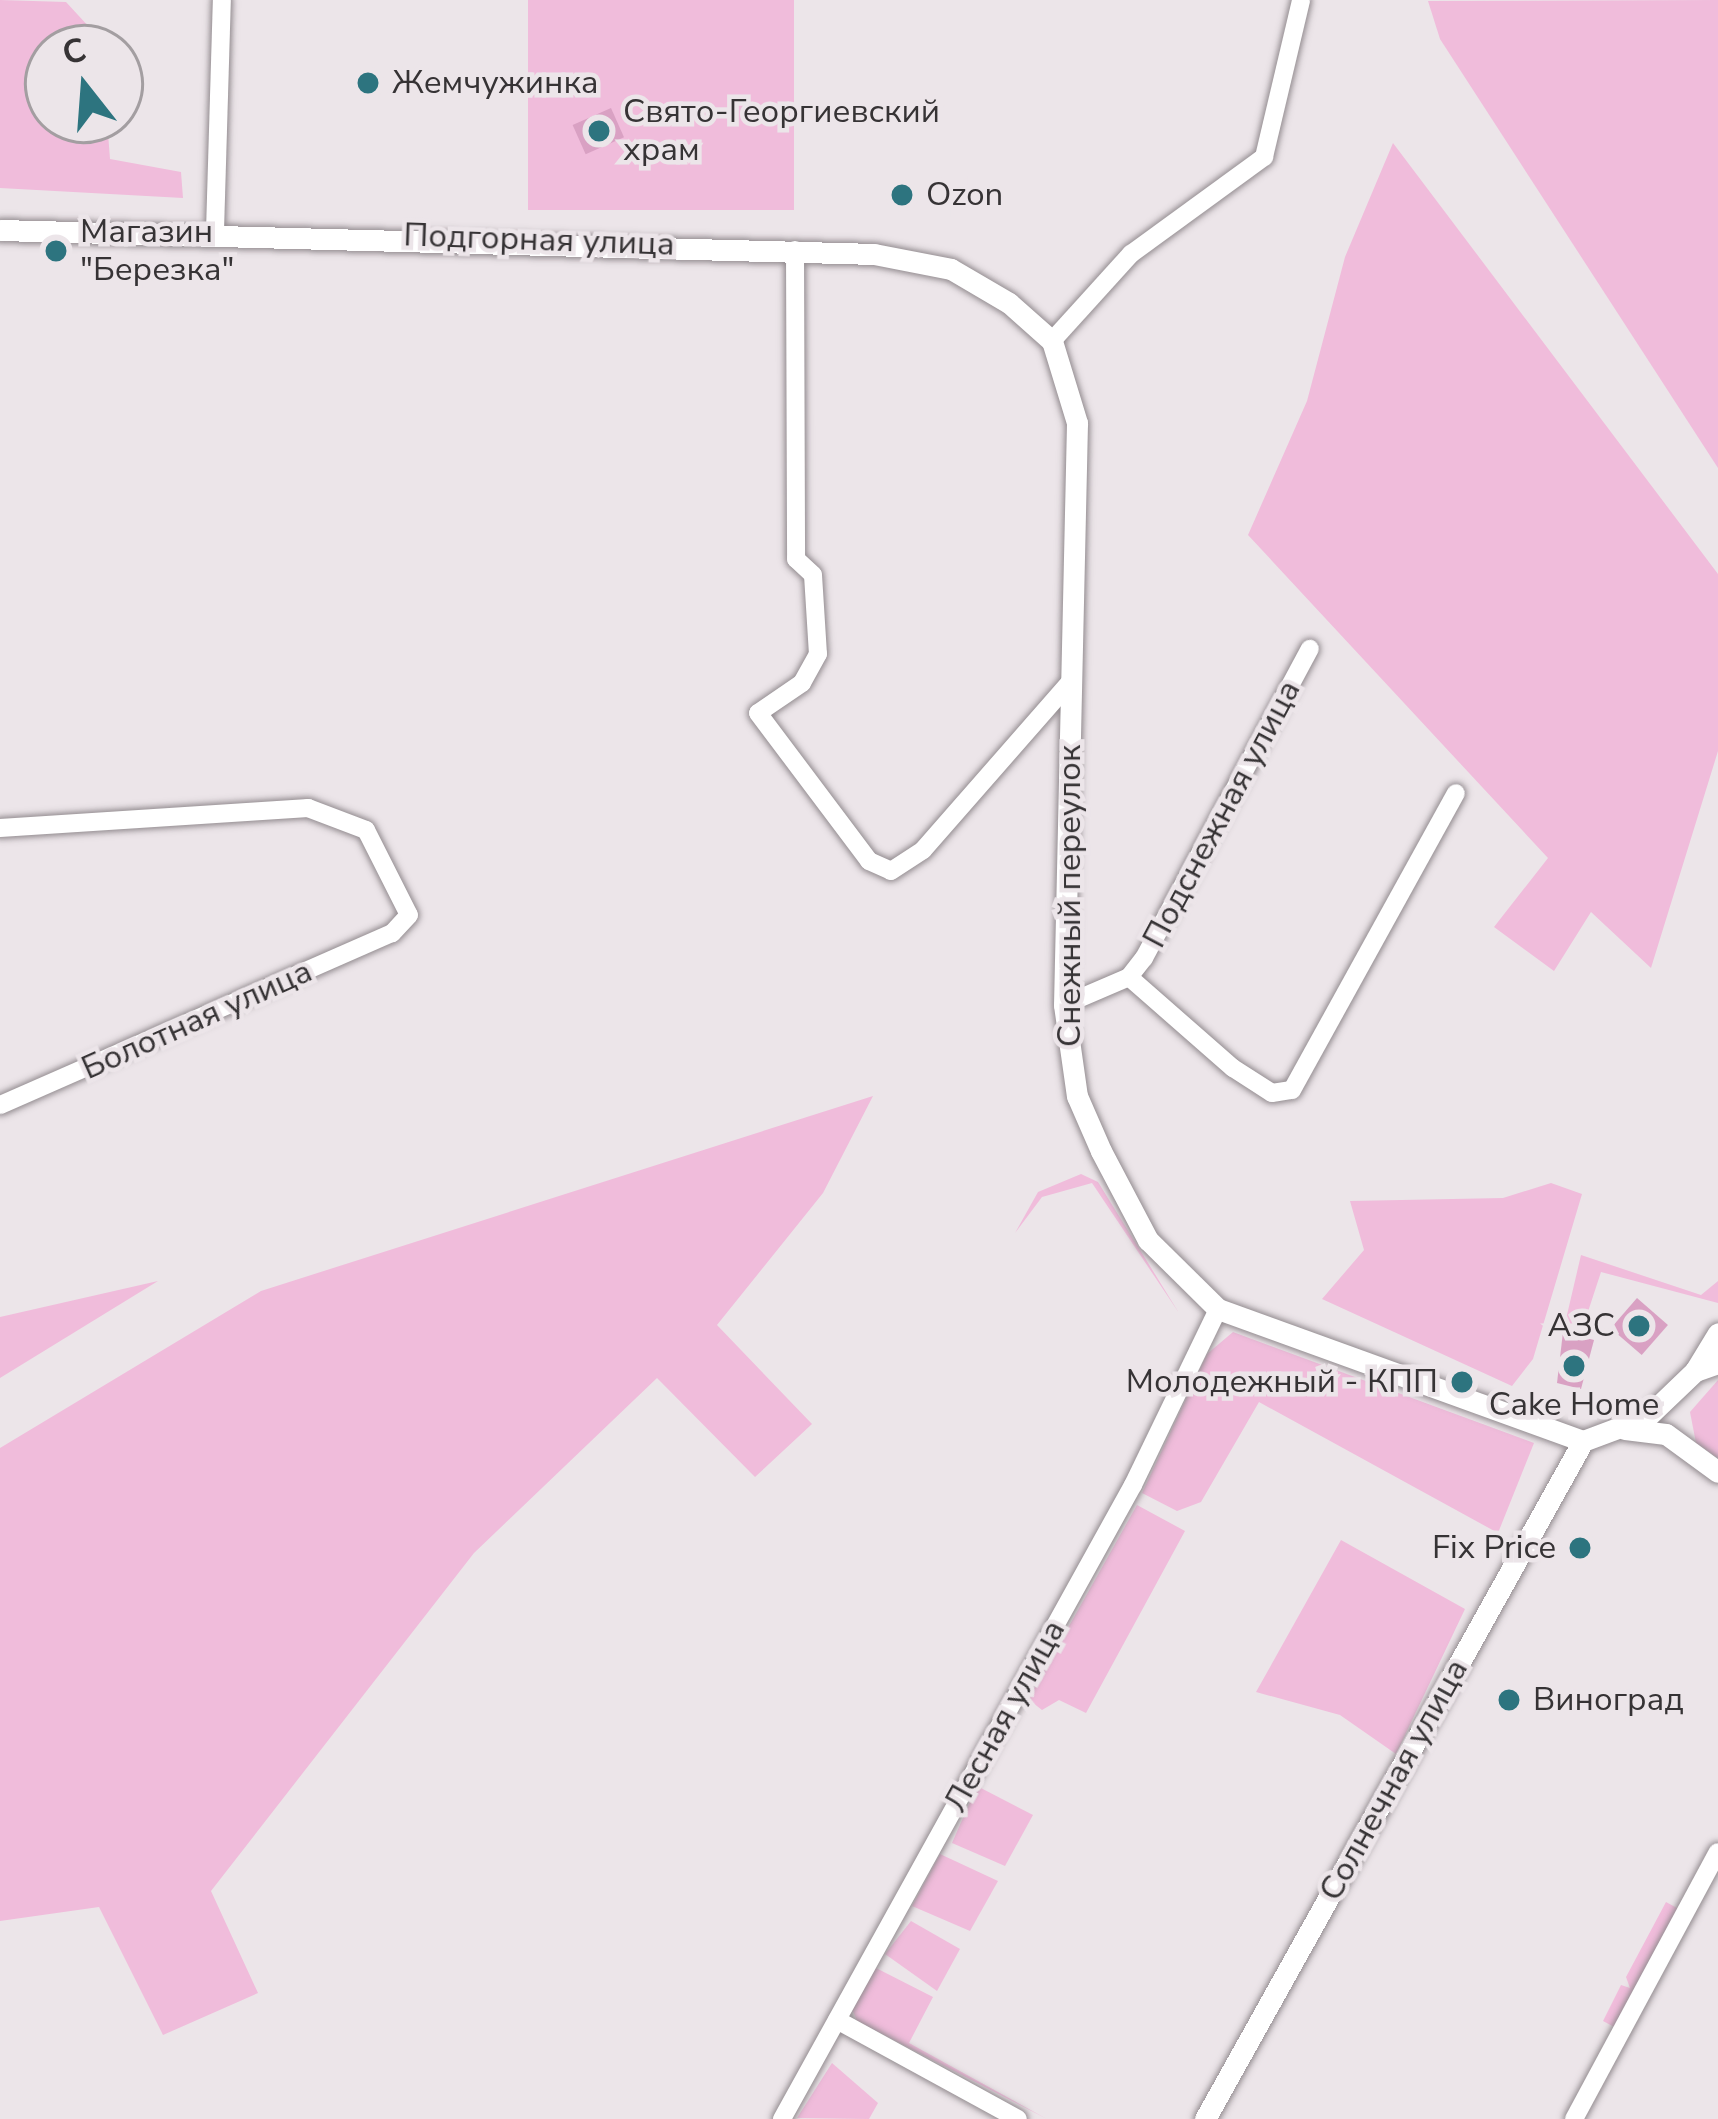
<!DOCTYPE html>
<html>
<head>
<meta charset="utf-8">
<style>
	body { margin:0 }
	#map { position:relative; width:1718px; height:2119px; overflow:hidden; background:#ece5e9; font-family:"Nunito Sans",sans-serif }
	div>[style] { position:absolute }
	.green>* { inset:0; background:#f0bcdb; transform-origin:0 0 }
	.building>* { inset:0; background:#d9a1c3; transform-origin:0 0 }
	.roads { filter:drop-shadow(0 0 3px #938c90) drop-shadow(0 0 3px #938c90) }
	.minor>* { height:18px; margin:-9px; padding:0 9px; transform-origin:9px; border-radius:9px; background:#fff }
	.tertiary>* { height:21px; margin:-10.5px; padding:0 10.5px; transform-origin:10.5px; border-radius:10.5px; background:#fff }
	.dots>* { width:33px; height:33px; translate:-50% -50%; box-sizing:border-box; border:6px solid #ece5e9; border-radius:50% }
	span { translate:-50% -50%; white-space:nowrap; text-align:center; line-height:1.15; -webkit-text-stroke:9px #ece5e9; paint-order:stroke }
	.poi-label { font-size:33px; color:#363335 }
	.left { translate:0 -50%; text-align:left }
	.right { translate:-100% -50%; text-align:right }
	.street-label { font-size:33px; color:#363335 }
	.north { position:absolute; left:24px; top:24px; width:120px; height:120px; box-sizing:border-box; background:#ece5e9; border:3px solid #a39ea1; border-radius:50%; rotate:343deg; font-size:33px; font-weight:700; line-height:48px; text-align:center; color:#363335 }
	.north::after { content:''; display:block; margin:auto; width:42px; height:54px; background:#2d747f; clip-path:polygon(50% 0,100% 100%,50% 72%,0 100%) }
</style>
</head>
<body>
<div id="map">
	<div class="green">
		<i style="clip-path:polygon(0 0,66px 2px,102px 41px,48px 48px,48px 120px,107px 120px,110px 159px,181px 172px,183px 198px,0 188px)"></i>
		<i style="left:528px;top:0;width:266px;height:210px"></i>
		<i style="clip-path:polygon(1718px 0,1718px 468px,1440px 39px,1428px 1px)"></i>
		<i style="clip-path:polygon(1393px 143px,1718px 574px,1718px 751px,1651px 968px,1591px 912px,1554px 971px,1494px 927px,1548px 858px,1248px 535px,1307px 401px,1345px 257px)"></i>
		<i style="clip-path:polygon(873px 1096px,823px 1193px,717px 1325px,812px 1424px,755px 1477px,657px 1378px,474px 1553px,211px 1891px,258px 1993px,163px 2035px,99px 1907px,0 1921px,0 1448px,261px 1291px)"></i>
		<i style="clip-path:polygon(1081px 1174px,1098px 1182px,1179px 1313px,1092px 1183px,1042px 1197px,1015px 1233px,1038px 1192px)"></i>
		<i style="clip-path:polygon(1551px 1183px,1582px 1194px,1533px 1359px,1512px 1386px,1322px 1299px,1364px 1250px,1350px 1201px,1503px 1198px)"></i>
		<i style="clip-path:polygon(1581px 1255px,1701px 1295px,1718px 1281px,1718px 1303px,1601px 1272px,1580px 1336px,1563px 1332px)"></i>
		<i style="clip-path:polygon(158px 1281px,0 1378px,0 1317px)"></i>
		<i style="clip-path:polygon(1233px 1332px,1534px 1443px,1498px 1533px,1259px 1402px,1201px 1502px,1177px 1511px,1142px 1493px,1207px 1354px)"></i>
		<i style="clip-path:polygon(1718px 1380px,1718px 1458px,1696px 1443px,1690px 1412px)"></i>
		<i style="clip-path:polygon(1137px 1505px,1185px 1531px,1086px 1713px,1059px 1700px,1042px 1710px,1028px 1699px)"></i>
		<i style="clip-path:polygon(1341px 1540px,1465px 1609px,1396px 1754px,1340px 1715px,1256px 1692px)"></i>
		<i style="clip-path:polygon(977px 1786px,1033px 1815px,1005px 1866px,952px 1843px)"></i>
		<i style="clip-path:polygon(940px 1854px,998px 1881px,970px 1931px,912px 1906px)"></i>
		<i style="clip-path:polygon(1666px 1902px,1679px 1909px,1616px 2028px,1603px 2021px,1621px 1985px,1630px 1988px,1626px 1977px)"></i>
		<i style="clip-path:polygon(911px 1921px,960px 1949px,937px 1991px,885px 1954px)"></i>
		<i style="clip-path:polygon(876px 1968px,933px 1997px,909px 2043px,1047px 2119px,857px 2021px,852px 2009px)"></i>
		<i style="clip-path:polygon(832px 2063px,878px 2103px,869px 2119px,797px 2118px)"></i>
	</div>
	<div class="building">
		<i style="left:611px;top:108px;width:32px;height:42px;rotate:66deg"></i>
		<i style="left:1637px;top:1298px;width:41px;height:40px;rotate:41deg"></i>
		<i style="clip-path:polygon(1563px 1332px,1594px 1340px,1581px 1389px,1557px 1383px)"></i>
	</div>
	<div class="roads">
		<div class="minor">
			<i style="left:215px;top:231px;width:231px;rotate:-88.3deg"></i>
			<i style="left:795px;top:250px;width:309px;rotate:89.8deg"></i>
			<i style="left:796px;top:559px;width:23px;rotate:43deg"></i>
			<i style="left:813px;top:575px;width:79px;rotate:86.4deg"></i>
			<i style="left:818px;top:654px;width:33px;rotate:119deg"></i>
			<i style="left:802px;top:683px;width:53px;rotate:145.7deg"></i>
			<i style="left:758px;top:713px;width:185px;rotate:53.1deg"></i>
			<i style="left:869px;top:861px;width:24px;rotate:24deg"></i>
			<i style="left:891px;top:871px;width:38px;rotate:-33deg"></i>
			<i style="left:923px;top:850px;width:226px;rotate:-48.8deg"></i>
			<i style="left:1052px;top:341px;width:118px;rotate:-47.8deg"></i>
			<i style="left:1131px;top:254px;width:165px;rotate:-36.1deg"></i>
			<i style="left:1264px;top:157px;width:161px;rotate:-76.7deg"></i>
			<i style="left:0;top:828px;width:309px;rotate:-3.7deg"></i>
			<i style="left:308px;top:808px;width:62px;rotate:20.8deg"></i>
			<i style="left:366px;top:830px;width:95px;rotate:63.2deg"></i>
			<i style="left:409px;top:915px;width:25px;rotate:133deg"></i>
			<i style="left:392px;top:933px;width:428px;rotate:156.3deg"></i>
			<i style="left:1129px;top:977px;width:138px;rotate:41.2deg"></i>
			<i style="left:1233px;top:1068px;width:46px;rotate:32.7deg"></i>
			<i style="left:1272px;top:1093px;width:20px;rotate:-9deg"></i>
			<i style="left:1292px;top:1090px;width:339px;rotate:-61.1deg"></i>
			<i style="left:1064px;top:1005px;width:71px;rotate:-23.3deg"></i>
			<i style="left:1129px;top:977px;width:24px;rotate:-52deg"></i>
			<i style="left:1144px;top:958px;width:351px;rotate:-61.8deg"></i>
			<i style="left:837px;top:2020px;width:206px;rotate:28.7deg"></i>
			<i style="left:782px;top:2119px;width:725px;rotate:-61.03deg"></i>
			<i style="left:1133px;top:1485px;width:195px;rotate:-64.2deg"></i>
			<i style="left:1574px;top:2119px;width:303px;rotate:-61.7deg"></i>
		</div>
		<div class="tertiary">
			<i style="left:0;top:230px;width:874px;rotate:1.57deg"></i>
			<i style="left:874px;top:254px;width:78px;rotate:11deg"></i>
			<i style="left:951px;top:269px;width:67px;rotate:30.4deg"></i>
			<i style="left:1009px;top:303px;width:57px;rotate:41.5deg"></i>
			<i style="left:1052px;top:341px;width:86px;rotate:73deg"></i>
			<i style="left:1077px;top:423px;width:582px;rotate:91.28deg"></i>
			<i style="left:1064px;top:1005px;width:92px;rotate:81.9deg"></i>
			<i style="left:1077px;top:1096px;width:60px;rotate:66.4deg"></i>
			<i style="left:1101px;top:1151px;width:101px;rotate:62.2deg"></i>
			<i style="left:1148px;top:1240px;width:98px;rotate:44.6deg"></i>
			<i style="left:1218px;top:1309px;width:388px;rotate:19.9deg"></i>
			<i style="left:1695px;top:1371px;width:44px;rotate:-58.8deg"></i>
			<i style="left:1625px;top:1429px;width:41px;rotate:7deg"></i>
			<i style="left:1666px;top:1434px;width:64px;rotate:36.2deg"></i>
			<i style="left:1583px;top:1441px;width:68px;rotate:-20.6deg"></i>
			<i style="left:1647px;top:1417px;width:66px;rotate:-43.8deg"></i>
			<i style="left:1695px;top:1371px;width:24px;rotate:-19deg"></i>
			<i style="left:1205px;top:2119px;width:776px;rotate:-60.86deg"></i>
		</div>
	</div>
	<div class="dots">
		<i style="left:368px;top:83px;background:#2d747f"></i>
		<i style="left:599px;top:131px;background:#2d747f"></i>
		<i style="left:902px;top:195px;background:#2d747f"></i>
		<i style="left:56px;top:251px;background:#2d747f"></i>
		<i style="left:1639px;top:1326px;background:#2d747f"></i>
		<i style="left:1574px;top:1366px;background:#2d747f"></i>
		<i style="left:1462px;top:1382px;background:#2d747f"></i>
		<i style="left:1580px;top:1548px;background:#2d747f"></i>
		<i style="left:1509px;top:1700px;background:#2d747f"></i>
	</div>
	<div class="poi-label">
		<span class="left" style="left:392px;top:83px">Жемчужинка</span>
		<span class="left" style="left:623px;top:131px">Свято-Георгиевский<br>храм</span>
		<span class="left" style="left:926px;top:195px">Ozon</span>
		<span class="left" style="left:80px;top:251px">Магазин<br>"Березка"</span>
		<span class="right" style="left:1615px;top:1326px">АЗС</span>
		<span class="right" style="left:1438px;top:1382px">Молодежный - КПП</span>
		<span style="left:1574px;top:1405px">Cake Home</span>
		<span class="right" style="left:1556px;top:1548px">Fix Price</span>
		<span class="left" style="left:1533px;top:1700px">Виноград</span>
	</div>
	<div class="street-label">
		<span style="left:539px;top:240px;rotate:2deg">Подгорная улица</span>
		<span style="left:1222px;top:814px;rotate:-62deg">Подснежная улица</span>
		<span style="left:1070px;top:896px;rotate:-90deg">Снежный переулок</span>
		<span style="left:197px;top:1020px;rotate:-24deg">Болотная улица</span>
		<span style="left:1005px;top:1716px;rotate:-61deg">Лесная улица</span>
		<span style="left:1394px;top:1780px;rotate:-61deg">Солнечная улица</span>
	</div>
	<div class="north">С</div>
</div>
</body>
</html>
